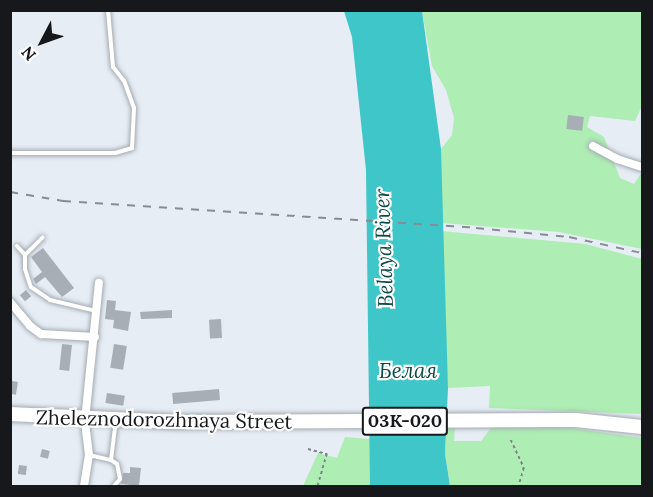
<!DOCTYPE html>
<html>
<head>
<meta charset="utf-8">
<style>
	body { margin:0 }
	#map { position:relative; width:653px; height:497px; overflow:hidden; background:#e6edf5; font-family:Lora,serif }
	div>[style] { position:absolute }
	.green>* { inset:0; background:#aeedb3 }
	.water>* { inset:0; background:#3fc6c8 }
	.building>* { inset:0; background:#a8aeb6; transform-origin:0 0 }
	.path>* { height:1.5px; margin-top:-0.75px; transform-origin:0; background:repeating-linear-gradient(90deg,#7e8388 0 3px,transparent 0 6px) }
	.roads { filter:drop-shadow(0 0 2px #a4aab1) drop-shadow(0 0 2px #a4aab1) }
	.service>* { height:4px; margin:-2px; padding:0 2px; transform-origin:2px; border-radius:2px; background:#fff }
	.minor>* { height:8px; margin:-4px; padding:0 4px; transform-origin:4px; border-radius:4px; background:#fff }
	.primary>* { height:14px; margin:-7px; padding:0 7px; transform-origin:7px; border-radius:7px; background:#fff }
	.rail>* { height:2px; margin-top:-1px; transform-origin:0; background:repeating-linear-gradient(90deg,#878c92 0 8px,transparent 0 16px) }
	span { translate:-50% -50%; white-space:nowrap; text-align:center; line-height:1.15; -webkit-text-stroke:4.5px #fff; paint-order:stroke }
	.shield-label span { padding:2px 4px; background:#fff; border:2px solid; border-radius:4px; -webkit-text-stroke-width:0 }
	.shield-label { font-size:18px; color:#16181b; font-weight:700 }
	.street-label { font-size:20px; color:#16181b }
	.water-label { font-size:21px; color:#0d4949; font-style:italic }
	.frame { position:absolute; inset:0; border:12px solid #16181b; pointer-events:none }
	.north { position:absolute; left:12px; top:12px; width:60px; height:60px; -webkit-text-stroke:4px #fff; paint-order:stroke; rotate:229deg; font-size:16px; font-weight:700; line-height:24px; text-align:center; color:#16181b }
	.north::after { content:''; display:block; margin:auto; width:21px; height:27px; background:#16181b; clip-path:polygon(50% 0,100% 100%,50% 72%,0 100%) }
</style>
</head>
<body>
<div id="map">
	<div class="green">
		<i style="clip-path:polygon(422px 11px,642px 11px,641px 108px,635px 121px,590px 116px,587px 127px,604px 137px,620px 178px,634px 184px,642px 172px,642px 249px,559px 232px,441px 223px,441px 149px,452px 135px,454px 118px,446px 90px,432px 66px)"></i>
		<i style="clip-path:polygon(440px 231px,585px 244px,642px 259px,642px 414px,489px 408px,490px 386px,448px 388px)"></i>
		<i style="clip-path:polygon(509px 424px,557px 426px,642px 438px,642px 486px,450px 486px,445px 454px,447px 426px,455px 426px,454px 441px,481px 441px,491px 428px)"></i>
		<i style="clip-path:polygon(345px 437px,370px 439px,370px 486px,303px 486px,318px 453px,337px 458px)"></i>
	</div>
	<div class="water">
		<i style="clip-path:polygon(344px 11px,422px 11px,441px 149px,448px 388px,445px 454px,450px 486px,370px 486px,366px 170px,352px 37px)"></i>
	</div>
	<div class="building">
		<i style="left:568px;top:115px;width:16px;height:14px;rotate:7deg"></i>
		<i style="clip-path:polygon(43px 248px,74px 288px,62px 297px,45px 277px,36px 284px,33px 279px,42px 272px,31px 257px)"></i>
		<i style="left:26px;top:290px;width:8px;height:8px;rotate:50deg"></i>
		<i style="clip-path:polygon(107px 300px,116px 301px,115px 310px,131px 312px,128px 331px,113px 328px,114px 320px,105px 319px)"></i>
		<i style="clip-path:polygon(172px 310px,172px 318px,141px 319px,140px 312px)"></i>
		<i style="left:221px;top:319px;width:19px;height:12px;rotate:87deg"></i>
		<i style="left:62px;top:344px;width:10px;height:26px;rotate:6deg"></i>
		<i style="left:114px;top:344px;width:13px;height:24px;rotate:9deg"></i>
		<i style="left:12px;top:381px;width:6px;height:13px;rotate:9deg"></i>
		<i style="left:219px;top:389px;width:11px;height:47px;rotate:85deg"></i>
		<i style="left:107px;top:393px;width:18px;height:10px;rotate:9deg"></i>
		<i style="left:42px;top:449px;width:8px;height:8px;rotate:14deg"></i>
		<i style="left:19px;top:465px;width:8px;height:9px;rotate:7deg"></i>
		<i style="clip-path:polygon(130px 467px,141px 468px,139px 486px,121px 484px,123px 473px,130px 473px)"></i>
	</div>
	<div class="path">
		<i style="left:511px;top:440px;width:31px;rotate:65deg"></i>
		<i style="left:524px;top:468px;width:19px;rotate:106deg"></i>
		<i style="left:308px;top:449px;width:20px;rotate:15deg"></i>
		<i style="left:327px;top:454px;width:33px;rotate:106deg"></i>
	</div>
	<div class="roads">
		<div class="service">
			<i style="left:10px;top:153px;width:105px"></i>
			<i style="left:115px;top:153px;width:18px;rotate:-16deg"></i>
			<i style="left:132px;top:148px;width:40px;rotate:-87.1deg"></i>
			<i style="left:134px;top:108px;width:29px;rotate:-110deg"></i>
			<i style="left:124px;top:81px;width:18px;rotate:-128deg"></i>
			<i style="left:113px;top:67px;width:57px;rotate:-95deg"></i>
			<i style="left:17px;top:246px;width:12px;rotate:48deg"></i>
			<i style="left:25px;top:255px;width:14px;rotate:90deg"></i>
			<i style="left:25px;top:269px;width:19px;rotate:72deg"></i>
			<i style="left:31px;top:287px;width:23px;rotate:34deg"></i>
			<i style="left:50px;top:300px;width:47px;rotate:13.4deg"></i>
			<i style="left:25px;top:255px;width:25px;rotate:-45deg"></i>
			<i style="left:89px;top:455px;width:23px;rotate:13deg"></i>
			<i style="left:114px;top:486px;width:9px;rotate:-49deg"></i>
			<i style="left:120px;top:479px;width:15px;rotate:-101deg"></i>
			<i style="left:117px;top:464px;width:7px;rotate:-146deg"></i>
			<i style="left:111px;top:460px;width:39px;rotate:-83deg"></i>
		</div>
		<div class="minor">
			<i style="left:593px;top:146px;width:27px;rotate:28deg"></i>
			<i style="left:617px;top:159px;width:26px;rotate:18deg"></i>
			<i style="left:10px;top:302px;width:31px;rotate:50deg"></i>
			<i style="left:30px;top:326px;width:14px;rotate:36deg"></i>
			<i style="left:41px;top:334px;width:54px;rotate:3.2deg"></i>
			<i style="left:84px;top:486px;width:31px;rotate:-81deg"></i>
			<i style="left:89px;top:455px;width:35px;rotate:-97deg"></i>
			<i style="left:85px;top:420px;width:138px;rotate:-84.2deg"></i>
		</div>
		<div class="primary">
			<i style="left:10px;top:414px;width:166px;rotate:2.8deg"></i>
			<i style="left:176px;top:422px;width:400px;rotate:-0.3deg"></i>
			<i style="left:576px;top:420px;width:66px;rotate:6.1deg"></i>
		</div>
	</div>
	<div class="rail">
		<i style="left:10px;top:192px;width:54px;rotate:9.6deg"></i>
		<i style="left:63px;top:201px;width:414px;rotate:3.7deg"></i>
		<i style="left:476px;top:228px;width:93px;rotate:5.5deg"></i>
		<i style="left:569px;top:237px;width:75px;rotate:12.4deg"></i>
	</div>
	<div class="shield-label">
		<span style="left:405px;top:421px">03К-020</span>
	</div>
	<div class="street-label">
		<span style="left:164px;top:419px;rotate:1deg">Zheleznodorozhnaya Street</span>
	</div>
	<div class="water-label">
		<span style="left:384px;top:248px;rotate:-92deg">Belaya River</span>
		<span style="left:408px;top:371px">Белая</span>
	</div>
	<div class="frame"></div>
	<div class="north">N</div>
</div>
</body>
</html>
